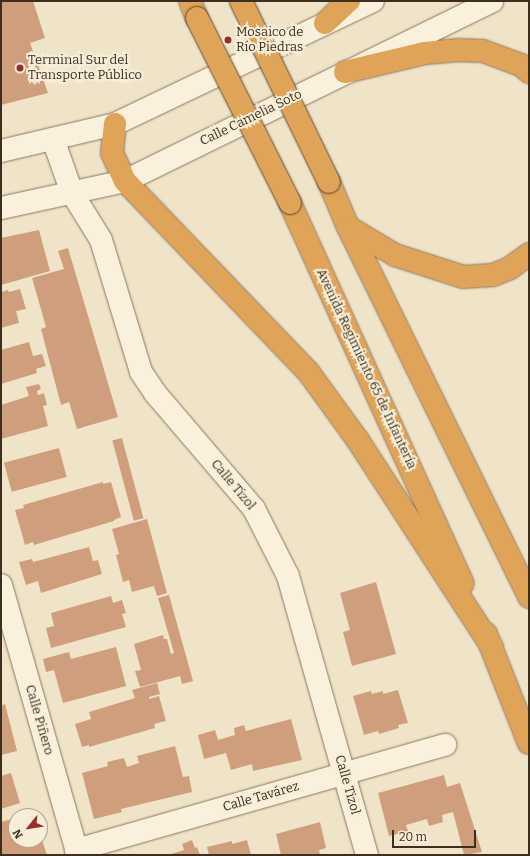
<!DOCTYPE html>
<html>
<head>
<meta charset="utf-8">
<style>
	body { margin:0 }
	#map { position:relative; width:530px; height:856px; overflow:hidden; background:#f0e4c8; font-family:Bitter,serif }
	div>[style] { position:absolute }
	.building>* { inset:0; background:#cf9f7d; transform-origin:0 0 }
	.roads { filter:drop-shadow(0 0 1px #8d765c) drop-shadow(0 0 1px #8d765c) }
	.street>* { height:22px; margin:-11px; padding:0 11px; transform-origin:11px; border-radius:11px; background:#faf1dc }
	.highway>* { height:22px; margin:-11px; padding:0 11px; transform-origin:11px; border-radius:11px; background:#e0a458 }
	.bridges { filter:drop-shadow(0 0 1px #5b4430) drop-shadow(0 0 1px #5b4430) }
	.highway-bridge>* { height:22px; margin:-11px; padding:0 11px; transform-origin:11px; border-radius:11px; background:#e0a458 }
	.dots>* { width:11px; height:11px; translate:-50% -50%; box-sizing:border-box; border:2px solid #f7eed8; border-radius:50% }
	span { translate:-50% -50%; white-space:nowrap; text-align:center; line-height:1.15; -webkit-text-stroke:4px #f7eed8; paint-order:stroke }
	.poi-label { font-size:13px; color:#3d2e20 }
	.left { translate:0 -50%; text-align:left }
	.street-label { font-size:13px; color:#3d2e20 }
	.frame { position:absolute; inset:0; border:2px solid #3d2e20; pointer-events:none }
	.north { position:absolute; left:8px; top:808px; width:40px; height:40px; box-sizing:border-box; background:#f7eed8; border:1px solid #ada18e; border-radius:50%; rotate:240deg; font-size:11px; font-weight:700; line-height:16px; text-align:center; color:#3d2e20 }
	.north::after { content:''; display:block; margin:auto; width:14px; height:18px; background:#9e2a2b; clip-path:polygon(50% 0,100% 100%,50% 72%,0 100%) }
	.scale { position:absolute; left:392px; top:830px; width:84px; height:18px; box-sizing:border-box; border:2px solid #3d2e20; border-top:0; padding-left:5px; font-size:12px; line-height:14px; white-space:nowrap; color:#3d2e20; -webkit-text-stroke:3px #f7eed8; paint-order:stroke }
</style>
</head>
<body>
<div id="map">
	<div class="building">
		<i style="clip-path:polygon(1px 1px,33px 1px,45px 38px,30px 43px,48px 93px,1px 105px)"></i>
		<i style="clip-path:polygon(39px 230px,50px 271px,1px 285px,1px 238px)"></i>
		<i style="clip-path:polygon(68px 248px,118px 417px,77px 429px,69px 402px,61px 405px,41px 329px,46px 327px,32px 278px,64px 269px,58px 251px)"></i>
		<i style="clip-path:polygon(20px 289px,26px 309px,16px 311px,19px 323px,1px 328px,1px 292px,8px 290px,9px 292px)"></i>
		<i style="clip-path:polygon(29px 342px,33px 356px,42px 354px,46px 366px,36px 369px,37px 373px,1px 384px,1px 350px)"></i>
		<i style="clip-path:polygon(39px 384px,41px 389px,37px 391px,38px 395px,44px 393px,47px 405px,43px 406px,48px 426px,1px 439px,1px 405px,29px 396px,26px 387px)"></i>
		<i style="left:122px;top:438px;width:83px;height:10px;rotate:75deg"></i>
		<i style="left:59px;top:448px;width:30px;height:57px;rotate:75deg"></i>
		<i style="clip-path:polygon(103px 482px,103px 484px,111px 482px,121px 517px,114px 520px,114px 521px,34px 545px,33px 542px,25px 545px,15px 510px,24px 508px,23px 505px)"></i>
		<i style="clip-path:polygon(147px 519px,167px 593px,157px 596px,154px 586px,132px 592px,129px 580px,123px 582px,116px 555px,119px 554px,112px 529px)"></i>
		<i style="clip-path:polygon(89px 547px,93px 561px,98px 560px,102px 574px,41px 593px,38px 581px,26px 585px,19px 562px,32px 559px,33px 562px)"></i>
		<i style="clip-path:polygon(376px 582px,396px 654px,352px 666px,343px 632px,350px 630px,340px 593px)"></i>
		<i style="clip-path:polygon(169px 595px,193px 681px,182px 684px,180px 676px,140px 687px,135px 671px,141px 670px,134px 644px,163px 635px,164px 639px,167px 639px,171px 654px,174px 653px,158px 598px)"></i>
		<i style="clip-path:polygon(111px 596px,113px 603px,122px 600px,126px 613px,122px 614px,126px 627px,51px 648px,46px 628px,54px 626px,51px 613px)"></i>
		<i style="clip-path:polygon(116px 647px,126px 686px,63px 703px,54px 670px,46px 672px,43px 659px,69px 652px,71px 659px)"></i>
		<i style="clip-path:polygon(157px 683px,160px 694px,149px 697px,149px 699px,159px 696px,166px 721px,154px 724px,155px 728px,89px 747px,89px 745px,82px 747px,75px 724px,91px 719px,89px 712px,135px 698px,132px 690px)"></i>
		<i style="clip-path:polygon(398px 690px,408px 723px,398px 725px,399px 728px,379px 734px,378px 731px,364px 735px,353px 696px,371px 691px,372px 694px,383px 691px,383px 694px)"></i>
		<i style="clip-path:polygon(5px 704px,17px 751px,1px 755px,1px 706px)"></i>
		<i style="clip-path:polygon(291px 719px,302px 760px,253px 771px,252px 764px,231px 770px,226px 753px,204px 759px,198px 735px,215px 730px,218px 740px,235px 735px,234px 728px,244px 725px,246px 731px)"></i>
		<i style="clip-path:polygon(175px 746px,183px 777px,189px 776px,192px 792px,121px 809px,122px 812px,94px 819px,82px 773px,108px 766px,107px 762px,124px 758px,127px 767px,139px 763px,137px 756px)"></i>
		<i style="clip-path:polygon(11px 773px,20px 803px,1px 809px,1px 776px)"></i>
		<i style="clip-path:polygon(444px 775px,447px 787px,460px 783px,482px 852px,464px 855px,453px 812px,442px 815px,443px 822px,429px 826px,427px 819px,406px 825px,408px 831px,389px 836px,378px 793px)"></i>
		<i style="clip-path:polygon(16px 818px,16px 840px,40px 840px,40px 834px,47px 855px,1px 855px,1px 822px)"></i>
		<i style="clip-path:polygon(320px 822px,326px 848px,319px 850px,320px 855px,281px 855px,276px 834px)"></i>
		<i style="clip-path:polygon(192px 840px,195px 848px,197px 847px,200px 855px,168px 855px,184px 850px,182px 844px)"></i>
		<i style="clip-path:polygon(247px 840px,251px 855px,209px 855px,207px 847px,232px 841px,232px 844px)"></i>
	</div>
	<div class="roads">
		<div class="street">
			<i style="left:53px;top:139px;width:57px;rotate:70.6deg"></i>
			<i style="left:72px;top:193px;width:55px;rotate:58.3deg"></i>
			<i style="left:101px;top:240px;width:138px;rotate:73.1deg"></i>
			<i style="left:141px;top:372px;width:25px;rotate:56deg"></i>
			<i style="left:155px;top:393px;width:153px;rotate:49.5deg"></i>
			<i style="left:254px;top:509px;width:75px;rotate:63.1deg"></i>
			<i style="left:288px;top:576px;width:290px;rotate:74.2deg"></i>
			<i style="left:1px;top:151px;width:117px;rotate:-13.3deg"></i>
			<i style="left:115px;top:124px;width:286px;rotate:-25.5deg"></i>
			<i style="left:1px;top:208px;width:127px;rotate:-12.3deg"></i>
			<i style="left:125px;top:181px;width:409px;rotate:-26.1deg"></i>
			<i style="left:1px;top:585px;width:281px;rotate:74.1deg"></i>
			<i style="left:76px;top:850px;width:384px;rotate:-15.9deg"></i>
		</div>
		<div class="highway">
			<i style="left:190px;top:1px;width:18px;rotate:68deg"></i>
			<i style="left:325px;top:23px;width:33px;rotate:-43deg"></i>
			<i style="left:345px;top:72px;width:82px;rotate:-13.4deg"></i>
			<i style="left:425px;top:53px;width:32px;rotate:-5deg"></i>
			<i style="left:457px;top:50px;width:26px;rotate:2deg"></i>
			<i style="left:483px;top:51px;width:40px;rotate:20.2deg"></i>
			<i style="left:521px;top:65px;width:11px;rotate:41deg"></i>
			<i style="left:115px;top:124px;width:29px;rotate:96deg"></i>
			<i style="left:112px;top:153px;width:31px;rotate:65deg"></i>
			<i style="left:125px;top:181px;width:266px;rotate:46.2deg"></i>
			<i style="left:309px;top:373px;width:82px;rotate:54deg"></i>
			<i style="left:357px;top:439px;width:248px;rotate:57deg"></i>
			<i style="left:329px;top:182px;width:49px;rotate:67.1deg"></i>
			<i style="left:348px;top:227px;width:412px;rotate:63.9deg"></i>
			<i style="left:290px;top:203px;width:418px;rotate:65.6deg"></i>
			<i style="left:348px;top:227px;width:55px;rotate:30.8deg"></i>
			<i style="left:395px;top:255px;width:71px;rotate:17.9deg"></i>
			<i style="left:463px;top:277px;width:30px;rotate:-4deg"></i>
			<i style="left:493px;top:275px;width:18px;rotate:-22deg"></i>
			<i style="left:510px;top:268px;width:24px;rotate:-36deg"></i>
			<i style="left:486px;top:634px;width:117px;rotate:68.5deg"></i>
		</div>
	</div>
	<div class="bridges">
		<div class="highway-bridge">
			<i style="left:241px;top:1px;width:201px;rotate:64.1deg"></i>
			<i style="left:197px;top:18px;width:207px;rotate:63.3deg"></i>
		</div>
	</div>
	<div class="dots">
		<i style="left:228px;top:40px;background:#9e2a2b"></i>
		<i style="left:20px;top:68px;background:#9e2a2b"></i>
	</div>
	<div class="poi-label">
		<span class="left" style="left:236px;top:40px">Mosaico de<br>Río Piedras</span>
		<span class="left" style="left:28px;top:68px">Terminal Sur del<br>Transporte Público</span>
	</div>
	<div class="street-label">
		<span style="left:251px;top:118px;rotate:-26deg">Calle Camelia Soto</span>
		<span style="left:366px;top:369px;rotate:65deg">Avenida Regimiento 65 de Infantería</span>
		<span style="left:233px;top:485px;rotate:50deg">Calle Tizol</span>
		<span style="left:39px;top:720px;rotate:74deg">Calle Piñero</span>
		<span style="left:347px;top:785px;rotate:74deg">Calle Tizol</span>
		<span style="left:261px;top:797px;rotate:-16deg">Calle Tavárez</span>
	</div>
	<div class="frame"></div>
	<div class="north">N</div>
	<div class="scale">20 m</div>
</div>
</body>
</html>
